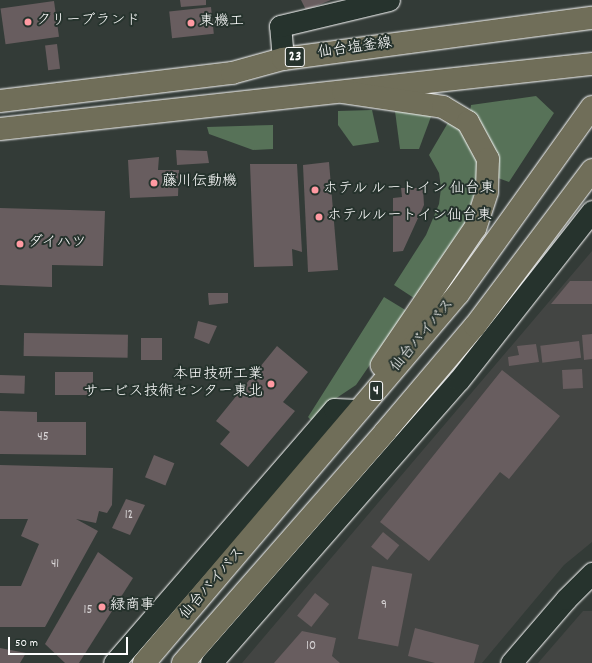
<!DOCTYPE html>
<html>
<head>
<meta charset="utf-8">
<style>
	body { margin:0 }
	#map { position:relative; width:592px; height:663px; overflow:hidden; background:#333b37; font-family:Dekko,"Klee One",sans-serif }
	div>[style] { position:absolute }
	.built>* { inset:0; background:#434543 }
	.green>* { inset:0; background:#577258 }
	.building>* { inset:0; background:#685d5f; transform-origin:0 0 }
	.roads { filter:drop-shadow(0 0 1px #fff) drop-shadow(0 0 1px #fff) }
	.minor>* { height:21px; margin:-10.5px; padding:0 10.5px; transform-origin:10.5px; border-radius:10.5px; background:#26332d }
	.major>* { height:22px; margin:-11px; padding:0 11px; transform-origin:11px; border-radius:11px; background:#706e59 }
	.highway>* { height:22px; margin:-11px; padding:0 11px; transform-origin:11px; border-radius:11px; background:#706e59 }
	.dots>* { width:11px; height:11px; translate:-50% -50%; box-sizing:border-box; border:2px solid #26332d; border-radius:50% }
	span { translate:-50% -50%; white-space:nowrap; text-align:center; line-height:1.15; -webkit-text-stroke:4px #26332d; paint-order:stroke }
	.number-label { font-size:13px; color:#d9d6d7 }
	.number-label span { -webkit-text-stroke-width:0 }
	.shield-label span { padding:1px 3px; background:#26332d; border:1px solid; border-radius:3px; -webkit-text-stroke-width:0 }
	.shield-label { font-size:14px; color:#fff; font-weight:700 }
	.poi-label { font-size:15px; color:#fff }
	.left { translate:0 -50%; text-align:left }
	.right { translate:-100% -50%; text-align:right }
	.street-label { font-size:15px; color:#fff }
	.scale { position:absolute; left:8px; top:637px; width:120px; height:18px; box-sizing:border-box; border:2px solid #fff; border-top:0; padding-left:5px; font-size:12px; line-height:14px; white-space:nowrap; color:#fff; -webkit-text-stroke:3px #26332d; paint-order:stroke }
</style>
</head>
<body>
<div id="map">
	<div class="built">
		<i style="clip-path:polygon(592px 251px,592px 542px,564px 565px,482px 663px,242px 663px)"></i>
		<i style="clip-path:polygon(583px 611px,592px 611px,592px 663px,538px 663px)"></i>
	</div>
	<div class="green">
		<i style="clip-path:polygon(536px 96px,554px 113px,509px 182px,498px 178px,497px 160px,488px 135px,470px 112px,471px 105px)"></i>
		<i style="clip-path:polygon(372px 110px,379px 142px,353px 146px,338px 125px,338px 111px)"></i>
		<i style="clip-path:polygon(395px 111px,432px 114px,419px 149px,400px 149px)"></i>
		<i style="clip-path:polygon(449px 121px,460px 129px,479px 162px,478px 180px,465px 225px,417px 300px,394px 285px,426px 235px,439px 204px,441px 188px,439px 173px,429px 155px)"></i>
		<i style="clip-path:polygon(273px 125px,273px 149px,253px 150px,209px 134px,207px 127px)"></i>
		<i style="clip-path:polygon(384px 297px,407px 311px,356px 385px,329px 403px,314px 423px,308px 417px)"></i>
	</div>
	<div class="building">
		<i style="clip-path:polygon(180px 0,206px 0,206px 5px,181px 7px)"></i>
		<i style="clip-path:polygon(301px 0,331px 0,306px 10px)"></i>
		<i style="left:54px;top:1px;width:36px;height:54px;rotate:82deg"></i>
		<i style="left:211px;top:7px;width:27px;height:42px;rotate:84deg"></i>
		<i style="left:57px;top:44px;width:25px;height:12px;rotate:83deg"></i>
		<i style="clip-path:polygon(176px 150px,207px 151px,209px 163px,177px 165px)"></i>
		<i style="clip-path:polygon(159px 157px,158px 170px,179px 170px,178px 196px,130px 198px,128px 160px)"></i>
		<i style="clip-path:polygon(329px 162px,338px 270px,308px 272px,303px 165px)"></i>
		<i style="clip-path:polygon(250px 164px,297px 164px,302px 252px,292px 249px,293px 266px,254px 267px)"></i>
		<i style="clip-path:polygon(401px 188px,423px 188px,424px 205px,403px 251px,393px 252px,393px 198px,402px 197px)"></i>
		<i style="clip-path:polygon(0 208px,105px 211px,103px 266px,52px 265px,52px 287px,0 285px)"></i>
		<i style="clip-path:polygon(570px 281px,592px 281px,592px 304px,551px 304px)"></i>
		<i style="clip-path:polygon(208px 293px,228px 293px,228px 303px,209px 305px)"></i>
		<i style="clip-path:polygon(198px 321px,217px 326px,209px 344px,194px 338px)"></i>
		<i style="left:24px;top:333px;width:104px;height:23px;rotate:1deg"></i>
		<i style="clip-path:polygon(592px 334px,592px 359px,584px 360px,582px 335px)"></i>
		<i style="left:141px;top:338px;width:21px;height:22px"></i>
		<i style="left:579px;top:341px;width:17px;height:39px;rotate:83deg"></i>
		<i style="clip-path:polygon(536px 344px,539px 362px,509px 366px,508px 357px,519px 355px,517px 346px)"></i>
		<i style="clip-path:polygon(277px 346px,308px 372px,283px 402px,295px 411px,248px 467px,220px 444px,230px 432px,216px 421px)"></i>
		<i style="left:582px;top:369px;width:19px;height:20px;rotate:87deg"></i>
		<i style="clip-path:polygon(502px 370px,560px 416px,509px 479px,500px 472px,429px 561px,380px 522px)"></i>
		<i style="left:55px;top:372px;width:38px;height:23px"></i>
		<i style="left:0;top:375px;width:25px;height:18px;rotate:2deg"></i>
		<i style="clip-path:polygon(0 411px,37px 412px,37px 422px,86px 422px,86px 455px,0 454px)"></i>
		<i style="left:154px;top:455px;width:22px;height:24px;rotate:22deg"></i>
		<i style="clip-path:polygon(0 465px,113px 468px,112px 505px,107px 513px,99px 511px,96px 523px,76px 519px,98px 531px,45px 627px,0 627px,0 586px,21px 586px,39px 544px,21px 536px,28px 519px,0 519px)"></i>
		<i style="clip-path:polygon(126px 499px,145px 505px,130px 535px,112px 528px)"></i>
		<i style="left:383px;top:532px;width:21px;height:19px;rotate:39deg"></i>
		<i style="clip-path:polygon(98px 552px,133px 578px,79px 663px,65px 663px,45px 644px)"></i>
		<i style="left:372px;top:566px;width:41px;height:74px;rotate:11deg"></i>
		<i style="left:315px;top:593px;width:18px;height:29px;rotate:38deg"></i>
		<i style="clip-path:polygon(415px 628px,479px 645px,474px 663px,435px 663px,408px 656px)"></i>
		<i style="clip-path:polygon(302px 631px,336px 638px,332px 656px,340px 663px,274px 663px)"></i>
		<i style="clip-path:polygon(0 648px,26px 653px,20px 663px,0 663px)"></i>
	</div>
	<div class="roads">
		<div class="minor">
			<i style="left:283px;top:59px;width:33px;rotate:-95deg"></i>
			<i style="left:280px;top:26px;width:112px;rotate:-13.4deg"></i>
			<i style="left:114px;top:663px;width:336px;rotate:-49.1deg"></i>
			<i style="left:334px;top:409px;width:25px;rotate:2deg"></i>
			<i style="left:211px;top:663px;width:376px;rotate:-48.8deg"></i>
			<i style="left:459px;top:380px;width:215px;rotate:-51.8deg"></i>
			<i style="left:511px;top:663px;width:84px;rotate:-49.3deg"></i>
			<i style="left:566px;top:599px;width:37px;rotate:-45deg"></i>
		</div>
		<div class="major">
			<i style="left:0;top:101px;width:234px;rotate:-6.9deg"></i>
			<i style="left:232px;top:73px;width:53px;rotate:-15.4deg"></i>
			<i style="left:283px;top:59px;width:312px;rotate:-7.6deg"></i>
			<i style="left:0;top:129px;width:596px;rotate:-6.27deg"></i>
		</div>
		<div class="highway">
			<i style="left:343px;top:92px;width:101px;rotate:8.5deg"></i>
			<i style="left:443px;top:107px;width:29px;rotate:31deg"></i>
			<i style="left:468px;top:122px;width:42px;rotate:61.6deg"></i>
			<i style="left:488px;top:159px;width:33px;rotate:92deg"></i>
			<i style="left:487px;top:192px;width:38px;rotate:108deg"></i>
			<i style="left:475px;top:228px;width:166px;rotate:124.2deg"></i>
			<i style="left:144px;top:663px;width:485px;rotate:-49.6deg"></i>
			<i style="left:458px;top:294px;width:230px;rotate:-54.4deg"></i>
			<i style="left:183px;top:663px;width:307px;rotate:-48.8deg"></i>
			<i style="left:385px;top:432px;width:139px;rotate:-49.7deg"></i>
			<i style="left:475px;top:326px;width:195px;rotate:-53.1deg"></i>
		</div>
	</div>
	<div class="dots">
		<i style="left:28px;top:22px;background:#ff9aa2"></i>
		<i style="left:191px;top:23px;background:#ff9aa2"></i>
		<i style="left:154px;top:183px;background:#ff9aa2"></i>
		<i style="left:315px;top:190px;background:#ff9aa2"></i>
		<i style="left:319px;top:217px;background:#ff9aa2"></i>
		<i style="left:20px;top:244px;background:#ff9aa2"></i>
		<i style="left:271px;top:384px;background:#ff9aa2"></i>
		<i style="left:102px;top:607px;background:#ff9aa2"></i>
	</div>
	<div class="number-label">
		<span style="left:43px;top:438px">45</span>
		<span style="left:129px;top:516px">12</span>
		<span style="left:55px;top:565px">41</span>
		<span style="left:384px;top:606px">9</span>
		<span style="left:88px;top:611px">15</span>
		<span style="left:311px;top:647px">10</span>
	</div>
	<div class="shield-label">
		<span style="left:295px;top:57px">23</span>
		<span style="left:376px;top:391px">4</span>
	</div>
	<div class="poi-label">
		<span class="left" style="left:36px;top:22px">クリーブランド</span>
		<span class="left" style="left:199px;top:23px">東機工</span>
		<span class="left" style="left:162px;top:183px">藤川伝動機</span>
		<span class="left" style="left:323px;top:190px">ホテル ルートイン 仙台東</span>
		<span class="left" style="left:327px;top:217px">ホテルルートイン仙台東</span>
		<span class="left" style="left:28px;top:244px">ダイハツ</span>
		<span class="right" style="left:263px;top:384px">本田技研工業<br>サービス技術センター東北</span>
		<span class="left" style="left:110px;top:607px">緑商事</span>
	</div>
	<div class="street-label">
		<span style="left:355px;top:49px;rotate:-8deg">仙台塩釜線</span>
		<span style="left:423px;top:336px;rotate:-50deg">仙台バイパス</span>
		<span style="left:213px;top:584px;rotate:-49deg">仙台バイパス</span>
	</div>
	<div class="scale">50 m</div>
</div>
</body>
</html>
